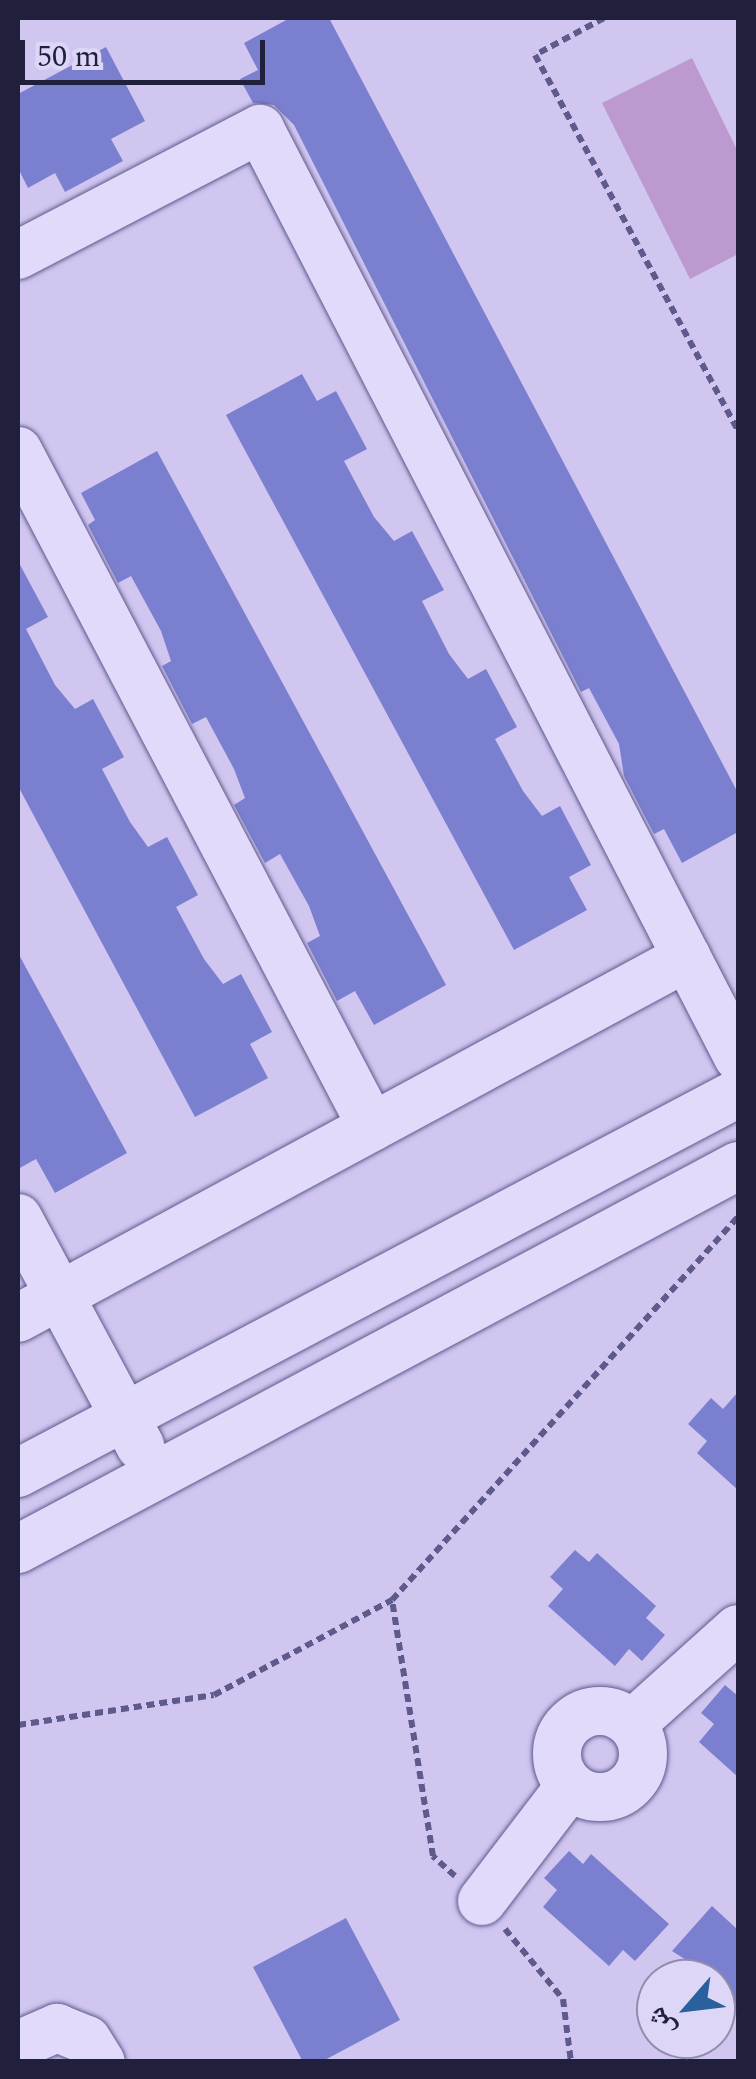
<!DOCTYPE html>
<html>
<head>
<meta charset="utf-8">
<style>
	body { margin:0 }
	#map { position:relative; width:756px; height:2079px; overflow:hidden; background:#d0c6f0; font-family:Spectral,"Noto Naskh Arabic",serif }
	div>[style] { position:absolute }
	.green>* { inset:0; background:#bc99cf }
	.building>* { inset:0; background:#7b7fcf }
	.path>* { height:6px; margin-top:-3px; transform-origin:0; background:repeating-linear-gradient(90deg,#5e5b8c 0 8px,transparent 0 13px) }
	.roads { filter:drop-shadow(0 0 2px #5e5b8c) drop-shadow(0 0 2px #5e5b8c) }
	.minor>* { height:48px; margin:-24px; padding:0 24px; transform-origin:24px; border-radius:24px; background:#e2dafa }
	.minor>.ring { margin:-24px; padding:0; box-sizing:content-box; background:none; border:48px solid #e2dafa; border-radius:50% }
	span { translate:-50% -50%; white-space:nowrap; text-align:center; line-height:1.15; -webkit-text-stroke:8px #ded6f7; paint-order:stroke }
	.frame { position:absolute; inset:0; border:20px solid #201f3c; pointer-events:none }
	.north { position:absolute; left:636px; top:1959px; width:100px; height:100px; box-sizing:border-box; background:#ded6f7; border:2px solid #928dac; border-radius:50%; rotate:242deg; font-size:28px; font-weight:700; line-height:40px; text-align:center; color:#201f3c }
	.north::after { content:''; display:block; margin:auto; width:35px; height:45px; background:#29609d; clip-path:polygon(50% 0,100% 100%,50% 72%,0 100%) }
	.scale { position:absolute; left:20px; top:40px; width:245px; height:45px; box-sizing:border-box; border:5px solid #201f3c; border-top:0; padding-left:12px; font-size:30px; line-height:35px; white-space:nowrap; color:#201f3c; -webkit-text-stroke:8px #ded6f7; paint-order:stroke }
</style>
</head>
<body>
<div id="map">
	<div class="green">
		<i style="clip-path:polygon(692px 58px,738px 152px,738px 254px,690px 279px,602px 103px)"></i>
	</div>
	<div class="building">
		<i style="clip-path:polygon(290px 18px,329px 18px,738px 793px,738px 832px,682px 863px,664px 829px,654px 834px,624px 776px,619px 744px,589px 688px,581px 692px,294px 125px,274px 105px,253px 103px,240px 79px,258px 70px,244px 43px)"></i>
		<i style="clip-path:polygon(106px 47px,145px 121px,111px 139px,123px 161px,65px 192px,55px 173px,28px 188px,18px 168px,18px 94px)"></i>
		<i style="clip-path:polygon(302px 374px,317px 401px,336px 391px,367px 449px,344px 461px,374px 517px,394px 541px,412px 531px,444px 590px,422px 601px,449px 654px,468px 679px,486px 669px,517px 727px,495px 739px,523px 791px,542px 816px,560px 806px,591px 865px,569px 877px,587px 910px,514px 950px,226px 415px)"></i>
		<i style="clip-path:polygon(157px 451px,446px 985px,374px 1025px,355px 991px,337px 1001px,307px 943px,320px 936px,309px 906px,280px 854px,265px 863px,234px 805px,245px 798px,234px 769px,206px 717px,192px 724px,162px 666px,171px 661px,161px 631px,131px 576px,118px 583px,88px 525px,95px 520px,81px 493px)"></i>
		<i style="clip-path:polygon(18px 561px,48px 617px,26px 629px,55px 685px,75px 709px,93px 699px,124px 757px,102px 769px,130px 822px,148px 847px,167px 837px,198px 895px,176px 907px,204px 959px,223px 984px,241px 974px,272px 1032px,250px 1044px,268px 1078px,195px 1117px,18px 786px)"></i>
		<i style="clip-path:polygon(18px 953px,127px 1153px,55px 1193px,36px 1159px,18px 1169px)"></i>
		<i style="clip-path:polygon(738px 1392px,738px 1490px,697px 1453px,707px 1441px,688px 1424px,711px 1398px,723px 1409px)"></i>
		<i style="clip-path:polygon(575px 1550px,589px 1562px,597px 1553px,656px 1606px,646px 1618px,665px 1635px,642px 1661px,629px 1649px,615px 1666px,548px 1606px,563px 1589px,550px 1577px)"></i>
		<i style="clip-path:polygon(725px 1685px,738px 1696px,738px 1777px,699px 1742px,714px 1724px,701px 1713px)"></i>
		<i style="clip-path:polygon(569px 1851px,583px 1864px,591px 1854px,669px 1924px,635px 1961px,623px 1950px,609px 1966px,543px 1907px,557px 1890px,544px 1878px)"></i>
		<i style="clip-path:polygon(712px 1906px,738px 1930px,738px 2010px,716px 1979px,672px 1951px)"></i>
		<i style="clip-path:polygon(346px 1918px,400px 2020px,321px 2062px,303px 2062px,253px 1967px)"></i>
	</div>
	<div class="path">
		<i style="left:604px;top:18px;width:78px;rotate:151.8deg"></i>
		<i style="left:535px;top:55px;width:426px;rotate:61.6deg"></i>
		<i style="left:18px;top:1725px;width:198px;rotate:-8.7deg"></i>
		<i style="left:214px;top:1695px;width:202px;rotate:-28.1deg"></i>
		<i style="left:455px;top:1876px;width:30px;rotate:-138deg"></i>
		<i style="left:433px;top:1856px;width:259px;rotate:-99.1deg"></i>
		<i style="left:392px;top:1600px;width:516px;rotate:-47.91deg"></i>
		<i style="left:505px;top:1929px;width:91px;rotate:50.4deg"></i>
		<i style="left:563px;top:1999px;width:64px;rotate:82.8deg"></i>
	</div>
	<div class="roads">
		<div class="minor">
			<i style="left:18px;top:255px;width:273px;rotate:-27.5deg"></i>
			<i style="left:260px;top:129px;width:1044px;rotate:62.75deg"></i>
			<i style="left:18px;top:451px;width:763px;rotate:62.36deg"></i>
			<i style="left:18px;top:1218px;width:259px;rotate:61.8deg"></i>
			<i style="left:18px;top:1318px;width:760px;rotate:-28.35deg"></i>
			<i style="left:18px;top:1473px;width:814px;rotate:-27.82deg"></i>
			<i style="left:18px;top:1549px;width:816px;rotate:-28.01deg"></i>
			<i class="ring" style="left:557px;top:1711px;width:38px;height:38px"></i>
			<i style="left:632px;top:1724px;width:142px;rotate:-41.9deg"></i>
			<i style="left:482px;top:1901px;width:145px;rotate:-52.6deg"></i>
			<i style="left:18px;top:2045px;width:43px;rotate:-23.6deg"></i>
			<i style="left:57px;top:2028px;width:32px;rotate:22deg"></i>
			<i style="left:87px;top:2040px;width:26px;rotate:58deg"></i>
		</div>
	</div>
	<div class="frame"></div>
	<div class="north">ش</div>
	<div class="scale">50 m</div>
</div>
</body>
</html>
